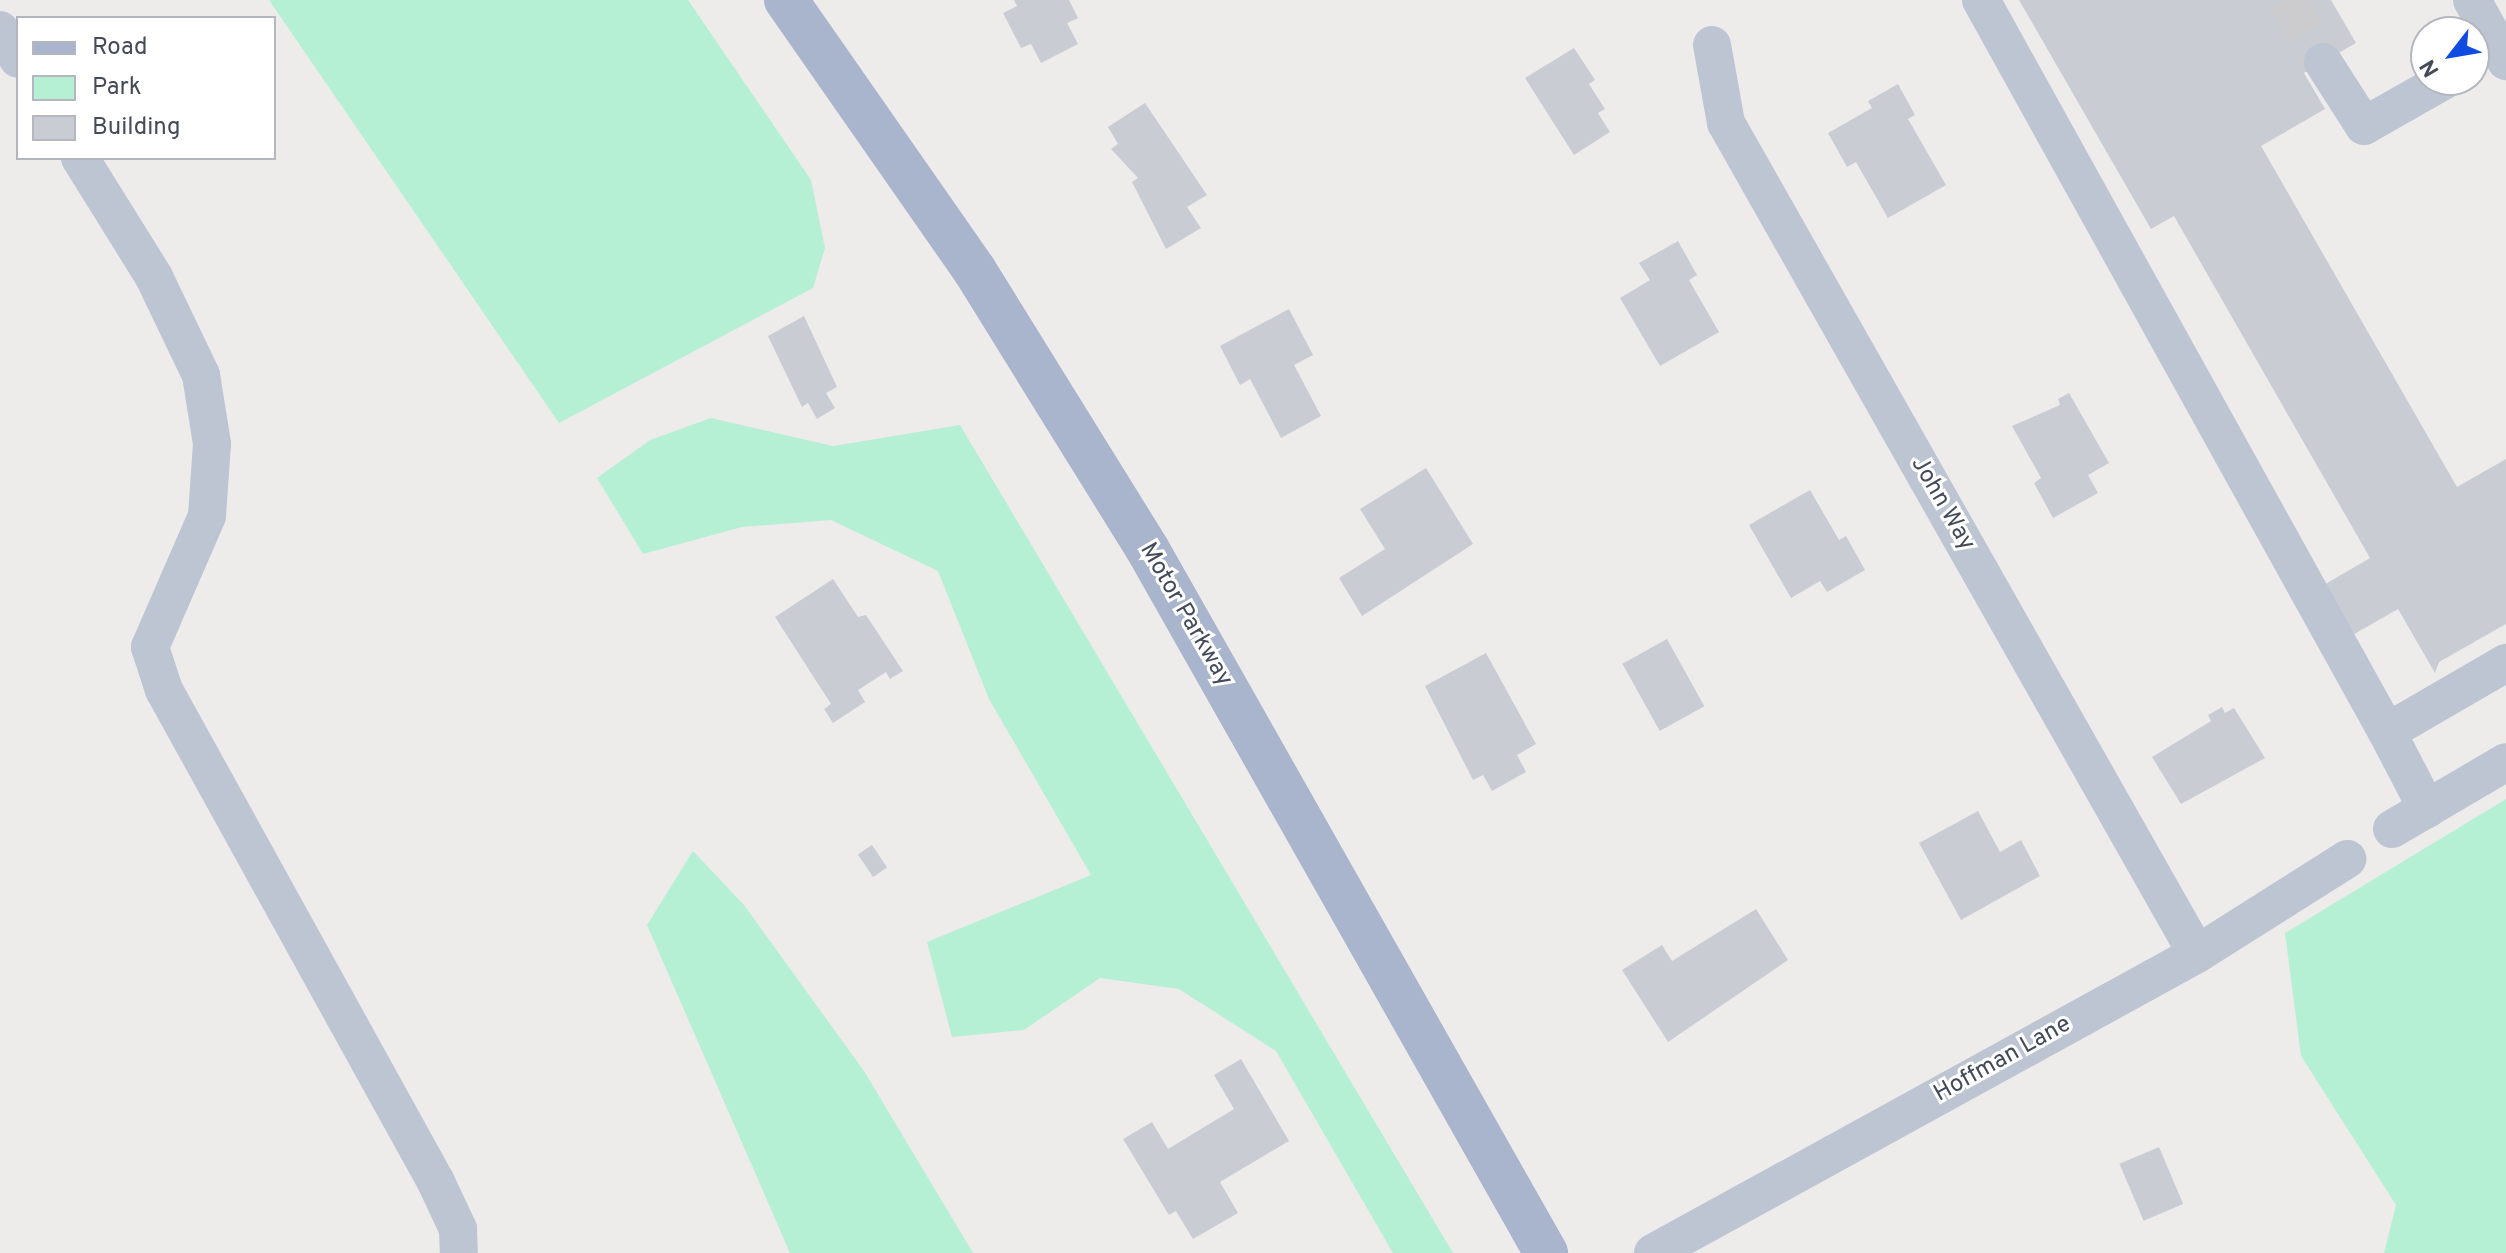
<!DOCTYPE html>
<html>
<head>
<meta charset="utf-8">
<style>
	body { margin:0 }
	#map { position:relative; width:2506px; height:1253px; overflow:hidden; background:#eeebeb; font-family:Overpass,sans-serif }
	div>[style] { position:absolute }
	.green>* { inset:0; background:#b5f0d5 }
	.building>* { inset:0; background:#caccd4; transform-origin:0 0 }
	.minor-tunnel>* { height:38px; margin-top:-19px; transform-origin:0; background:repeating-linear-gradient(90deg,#cccbce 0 38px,transparent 0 57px) }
	.minor>* { height:38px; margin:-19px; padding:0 19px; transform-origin:19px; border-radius:19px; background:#bdc5d2 }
	.major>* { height:44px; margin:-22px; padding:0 22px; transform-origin:22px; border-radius:22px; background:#a9b5cc }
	span { translate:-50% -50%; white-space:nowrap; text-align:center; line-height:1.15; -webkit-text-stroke:6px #fff; paint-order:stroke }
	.street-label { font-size:24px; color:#434b59 }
	.legend { position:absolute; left:16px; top:16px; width:260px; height:144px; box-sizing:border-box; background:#fff; border:2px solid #b4b7bd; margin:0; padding:10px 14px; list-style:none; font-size:24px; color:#434b59 }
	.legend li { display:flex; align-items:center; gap:16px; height:40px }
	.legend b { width:40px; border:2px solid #b4b7bd }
	.north { position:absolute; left:2410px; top:16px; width:80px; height:80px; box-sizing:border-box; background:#fff; border:2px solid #b4b7bd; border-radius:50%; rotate:239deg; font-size:22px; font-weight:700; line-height:32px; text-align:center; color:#434b59 }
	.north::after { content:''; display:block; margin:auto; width:28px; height:36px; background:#104be2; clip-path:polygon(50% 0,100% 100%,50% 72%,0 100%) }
</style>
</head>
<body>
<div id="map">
	<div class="green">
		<i style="clip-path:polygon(269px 0,688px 0,811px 180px,825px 248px,813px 288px,559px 423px)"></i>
		<i style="clip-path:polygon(711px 418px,833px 446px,960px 425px,1453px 1253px,1393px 1253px,1276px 1051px,1179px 989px,1100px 978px,1024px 1030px,952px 1037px,927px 942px,1091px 875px,989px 699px,938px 571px,831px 520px,742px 527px,643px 554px,597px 478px,650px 440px)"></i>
		<i style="clip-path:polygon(2506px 799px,2506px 1253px,2384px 1253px,2396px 1205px,2301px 1056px,2285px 933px)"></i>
		<i style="clip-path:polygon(693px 851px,744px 905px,864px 1071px,973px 1253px,790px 1253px,647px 925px)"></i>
	</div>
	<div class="building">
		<i style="clip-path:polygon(1014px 0,1069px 0,1078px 18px,1067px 23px,1078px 44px,1041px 63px,1031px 44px,1021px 48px,1003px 13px,1017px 6px)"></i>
		<i style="clip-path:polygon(2019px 0,2331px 0,2356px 43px,2304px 73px,2325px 109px,2261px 146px,2457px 487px,2506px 459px,2506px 624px,2439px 662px,2435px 673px,2398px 609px,2351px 636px,2322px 586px,2370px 558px,2174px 216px,2151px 229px)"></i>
		<i style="clip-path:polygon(1574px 48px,1595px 80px,1589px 84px,1605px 109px,1598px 113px,1610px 132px,1574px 155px,1525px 78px)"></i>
		<i style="clip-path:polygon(1898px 84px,1915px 115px,1908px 119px,1946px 185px,1888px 218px,1856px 162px,1847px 167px,1828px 133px,1872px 108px,1868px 101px)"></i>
		<i style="clip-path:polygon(1145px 103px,1207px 195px,1187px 207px,1201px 228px,1166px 249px,1132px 182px,1138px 178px,1111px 149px,1118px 144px,1108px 127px)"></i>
		<i style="clip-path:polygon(1678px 241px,1697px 275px,1689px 280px,1719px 332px,1660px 366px,1620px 298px,1650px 280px,1639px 263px)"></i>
		<i style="clip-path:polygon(1289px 309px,1313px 355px,1294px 365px,1321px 416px,1281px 438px,1250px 379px,1240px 385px,1220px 346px)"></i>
		<i style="clip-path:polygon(804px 316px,837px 387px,826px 393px,835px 408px,817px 419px,808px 403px,802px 407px,768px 336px)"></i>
		<i style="clip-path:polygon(2069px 393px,2109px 463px,2088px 475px,2098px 493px,2053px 518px,2034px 483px,2041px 478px,2012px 426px,2060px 405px,2058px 399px)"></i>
		<i style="clip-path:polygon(1426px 468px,1473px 544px,1362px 616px,1339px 578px,1385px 549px,1360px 509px)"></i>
		<i style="clip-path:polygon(1810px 490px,1839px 540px,1846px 536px,1865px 570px,1827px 592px,1820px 581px,1791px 598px,1749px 525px)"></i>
		<i style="clip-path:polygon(833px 579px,858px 617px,866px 615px,903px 671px,890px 679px,886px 672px,858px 690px,865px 702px,833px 723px,824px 709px,831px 704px,775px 617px)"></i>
		<i style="left:1667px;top:639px;width:77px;height:51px;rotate:61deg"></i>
		<i style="clip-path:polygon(1486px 653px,1536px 744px,1517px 755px,1526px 772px,1492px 791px,1483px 775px,1473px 780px,1425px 686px)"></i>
		<i style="clip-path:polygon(2222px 707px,2225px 713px,2234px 708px,2265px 758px,2181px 804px,2152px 757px,2211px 721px,2208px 715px)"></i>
		<i style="clip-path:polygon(1978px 811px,2000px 852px,2021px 840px,2040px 876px,1961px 920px,1919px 843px)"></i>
		<i style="left:872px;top:845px;width:27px;height:17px;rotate:56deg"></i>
		<i style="clip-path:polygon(1756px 909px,1788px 960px,1668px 1042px,1622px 970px,1662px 945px,1672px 961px)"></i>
		<i style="clip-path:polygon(1241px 1059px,1289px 1141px,1220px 1182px,1238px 1213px,1193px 1239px,1176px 1211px,1169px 1215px,1123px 1139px,1152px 1122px,1168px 1149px,1234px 1109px,1214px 1075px)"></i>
		<i style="left:2159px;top:1147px;width:62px;height:43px;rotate:67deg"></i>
	</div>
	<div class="minor-tunnel">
		<i style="left:2287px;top:0;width:72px;rotate:59.9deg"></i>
	</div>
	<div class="minor">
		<i style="left:1981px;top:0;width:837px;rotate:60.99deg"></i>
		<i style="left:2387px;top:732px;width:138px;rotate:-30.1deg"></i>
		<i style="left:2472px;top:0;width:70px;rotate:60.9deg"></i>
		<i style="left:0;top:30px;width:34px;rotate:58deg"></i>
		<i style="left:1712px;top:45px;width:79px;rotate:79.8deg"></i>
		<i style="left:1726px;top:123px;width:955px;rotate:60.46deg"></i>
		<i style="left:2323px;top:62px;width:76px;rotate:57.4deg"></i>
		<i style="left:2364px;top:126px;width:93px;rotate:-29.6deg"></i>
		<i style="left:80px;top:158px;width:140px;rotate:58.1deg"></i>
		<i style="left:154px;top:277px;width:109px;rotate:64.4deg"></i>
		<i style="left:201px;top:375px;width:70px;rotate:80.9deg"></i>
		<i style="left:212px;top:444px;width:72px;rotate:94deg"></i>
		<i style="left:207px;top:516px;width:143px;rotate:113.5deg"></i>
		<i style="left:150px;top:647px;width:45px;rotate:72deg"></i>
		<i style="left:164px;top:690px;width:562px;rotate:61.06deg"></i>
		<i style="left:436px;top:1182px;width:52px;rotate:64.9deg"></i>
		<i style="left:458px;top:1229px;width:24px;rotate:88deg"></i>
		<i style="left:2387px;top:732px;width:87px;rotate:62.5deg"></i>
		<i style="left:2392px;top:829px;width:132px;rotate:-30.4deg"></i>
		<i style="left:1653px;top:1253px;width:621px;rotate:-28.79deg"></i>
		<i style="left:2197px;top:954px;width:178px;rotate:-32.3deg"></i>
	</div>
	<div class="major">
		<i style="left:786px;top:0;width:330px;rotate:55.1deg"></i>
		<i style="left:975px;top:271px;width:328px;rotate:58.2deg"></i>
		<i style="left:1148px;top:550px;width:808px;rotate:60.48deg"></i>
	</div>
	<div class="street-label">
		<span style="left:1942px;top:504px;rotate:60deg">John Way</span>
		<span style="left:1185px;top:615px;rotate:60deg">Motor Parkway</span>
		<span style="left:2003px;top:1060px;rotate:-29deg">Hoffman Lane</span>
	</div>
	<ul class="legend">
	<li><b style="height:10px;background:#a9b5cc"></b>Road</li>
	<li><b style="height:22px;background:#b5f0d5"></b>Park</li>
	<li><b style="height:22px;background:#caccd4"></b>Building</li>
	</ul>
	<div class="north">N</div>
</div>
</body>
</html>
